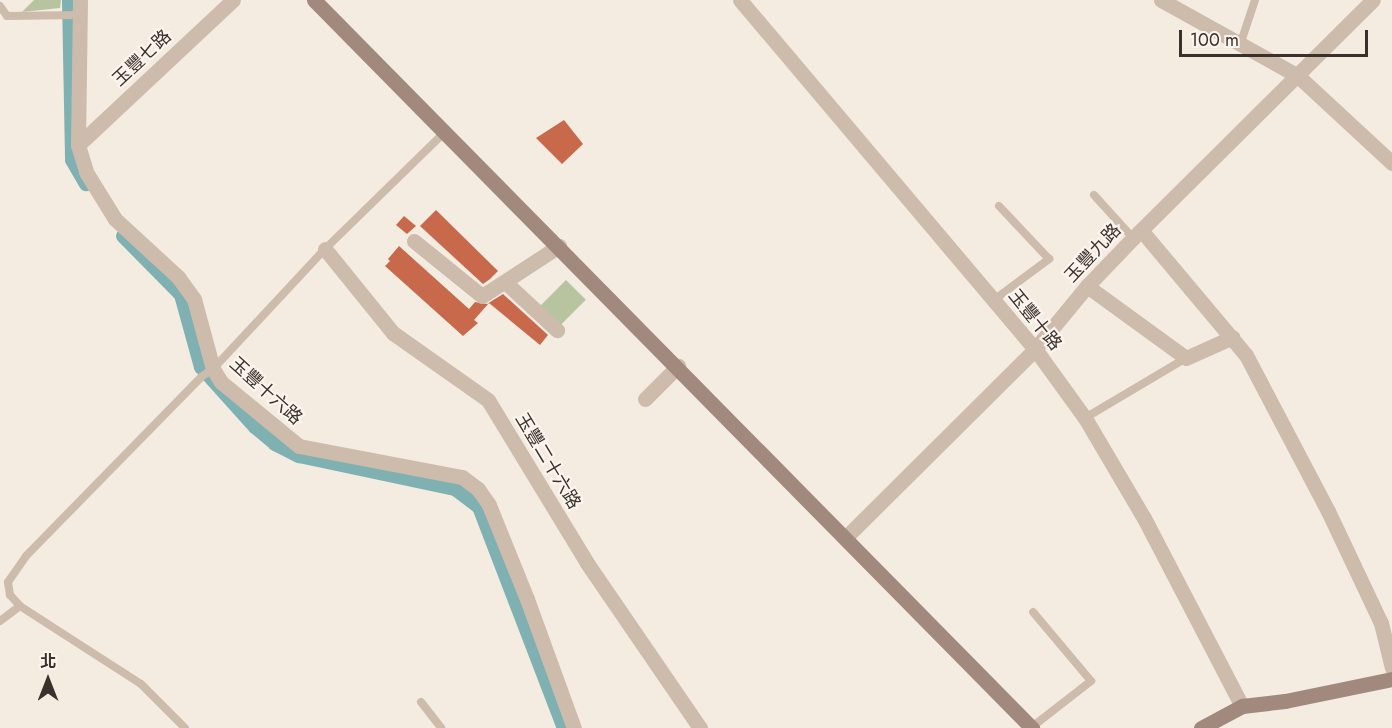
<!DOCTYPE html>
<html>
<head>
<meta charset="utf-8">
<style>
	body { margin:0 }
	#map { position:relative; width:1392px; height:728px; overflow:hidden; background:#f4ebe1; font-family:Jost,"Noto Sans TC",sans-serif }
	div>[style] { position:absolute }
	.green>* { inset:0; background:#b8c4a0; transform-origin:0 0 }
	.canal>* { height:14px; margin:-7px; padding:0 7px; transform-origin:7px; border-radius:7px; background:#7fb0b2 }
	.building>* { inset:0; background:#c8694b }
	.lane>* { height:8px; margin:-4px; padding:0 4px; transform-origin:4px; border-radius:4px; background:#cdbbac }
	.street>* { height:15px; margin:-7.5px; padding:0 7.5px; transform-origin:7.5px; border-radius:7.5px; background:#cdbbac }
	.secondary>* { height:15px; margin:-7.5px; padding:0 7.5px; transform-origin:7.5px; border-radius:7.5px; background:#a18a7d }
	span { translate:-50% -50%; white-space:nowrap; text-align:center; line-height:1.15; -webkit-text-stroke:4.5px #fbf5ee; paint-order:stroke }
	.street-label { font-size:18px; color:#3b302b }
	.north { position:absolute; left:18px; top:650px; width:60px; height:60px; -webkit-text-stroke:4px #fbf5ee; paint-order:stroke; rotate:0deg; font-size:16px; font-weight:700; line-height:24px; text-align:center; color:#3b302b }
	.north::after { content:''; display:block; margin:auto; width:21px; height:27px; background:#3b302b; clip-path:polygon(50% 0,100% 100%,50% 72%,0 100%) }
	.scale { position:absolute; left:1179px; top:30px; width:189px; height:27px; box-sizing:border-box; border:3px solid #3b302b; border-top:0; padding-left:8px; font-size:18px; line-height:21px; white-space:nowrap; color:#3b302b; -webkit-text-stroke:4px #fbf5ee; paint-order:stroke }
</style>
</head>
<body>
<div id="map">
	<div class="green">
		<i style="clip-path:polygon(34px 0,61px 0,60px 8px,22px 12px)"></i>
		<i style="left:566px;top:280px;width:28px;height:37px;rotate:45deg"></i>
	</div>
	<div class="canal">
		<i style="left:69px;top:0;width:160px;rotate:88.9deg"></i>
		<i style="left:72px;top:160px;width:28px;rotate:60deg"></i>
		<i style="left:123px;top:236px;width:83px;rotate:45.5deg"></i>
		<i style="left:181px;top:295px;width:75px;rotate:74.5deg"></i>
		<i style="left:201px;top:367px;width:81px;rotate:48deg"></i>
		<i style="left:255px;top:427px;width:26px;rotate:40deg"></i>
		<i style="left:275px;top:444px;width:27px;rotate:27deg"></i>
		<i style="left:299px;top:456px;width:159px;rotate:11.9deg"></i>
		<i style="left:455px;top:489px;width:30px;rotate:37deg"></i>
		<i style="left:479px;top:507px;width:237px;rotate:69deg"></i>
	</div>
	<div class="building">
		<i style="clip-path:polygon(564px 120px,583px 144px,562px 164px,536px 138px)"></i>
		<i style="clip-path:polygon(436px 210px,498px 271px,490px 279px,483px 284px,420px 226px)"></i>
		<i style="clip-path:polygon(404px 216px,416px 226px,407px 234px,396px 225px)"></i>
		<i style="clip-path:polygon(399px 246px,469px 309px,475px 302px,487px 304px,503px 294px,548px 335px,540px 345px,489px 303px,474px 320px,478px 323px,463px 336px,385px 266px,390px 261px,388px 259px)"></i>
	</div>
	<div class="lane">
		<i style="left:0;top:6px;width:12px;rotate:55deg"></i>
		<i style="left:7px;top:16px;width:72px;rotate:-0.8deg"></i>
		<i style="left:1240px;top:45px;width:47px;rotate:-71.6deg"></i>
		<i style="left:1094px;top:195px;width:58px;rotate:47.8deg"></i>
		<i style="left:994px;top:300px;width:69px;rotate:-36.7deg"></i>
		<i style="left:1049px;top:259px;width:73px;rotate:-133.3deg"></i>
		<i style="left:1085px;top:418px;width:117px;rotate:-30.7deg"></i>
		<i style="left:0;top:621px;width:25px;rotate:-37deg"></i>
		<i style="left:421px;top:702px;width:33px;rotate:52deg"></i>
		<i style="left:1032px;top:727px;width:75px;rotate:-37.9deg"></i>
		<i style="left:1091px;top:681px;width:90px;rotate:-130deg"></i>
		<i style="left:185px;top:728px;width:62px;rotate:-135deg"></i>
		<i style="left:141px;top:684px;width:144px;rotate:-147.2deg"></i>
		<i style="left:20px;top:606px;width:15px;rotate:-132deg"></i>
		<i style="left:10px;top:595px;width:13px;rotate:-99deg"></i>
		<i style="left:8px;top:582px;width:32px;rotate:-55deg"></i>
		<i style="left:26px;top:556px;width:250px;rotate:-45.6deg"></i>
		<i style="left:201px;top:377px;width:14px;rotate:-34deg"></i>
		<i style="left:213px;top:369px;width:164px;rotate:-47deg"></i>
		<i style="left:325px;top:249px;width:168px;rotate:-44.3deg"></i>
	</div>
	<div class="street">
		<i style="left:80px;top:0;width:145px;rotate:90.8deg"></i>
		<i style="left:78px;top:145px;width:28px;rotate:73deg"></i>
		<i style="left:86px;top:172px;width:55px;rotate:58.3deg"></i>
		<i style="left:115px;top:219px;width:86px;rotate:42.6deg"></i>
		<i style="left:178px;top:277px;width:27px;rotate:54deg"></i>
		<i style="left:194px;top:299px;width:73px;rotate:74.8deg"></i>
		<i style="left:213px;top:369px;width:15px;rotate:58deg"></i>
		<i style="left:221px;top:382px;width:101px;rotate:39.4deg"></i>
		<i style="left:299px;top:446px;width:166px;rotate:10.8deg"></i>
		<i style="left:462px;top:477px;width:20px;rotate:37deg"></i>
		<i style="left:478px;top:489px;width:19px;rotate:55deg"></i>
		<i style="left:489px;top:505px;width:101px;rotate:68deg"></i>
		<i style="left:527px;top:599px;width:137px;rotate:70deg"></i>
		<i style="left:740px;top:0;width:457px;rotate:49.8deg"></i>
		<i style="left:1035px;top:349px;width:85px;rotate:54.1deg"></i>
		<i style="left:1085px;top:418px;width:116px;rotate:59.5deg"></i>
		<i style="left:1144px;top:518px;width:212px;rotate:62.5deg"></i>
		<i style="left:1161px;top:0;width:157px;rotate:29deg"></i>
		<i style="left:1298px;top:76px;width:128px;rotate:42.8deg"></i>
		<i style="left:78px;top:145px;width:212px;rotate:-43.1deg"></i>
		<i style="left:1141px;top:230px;width:163px;rotate:50deg"></i>
		<i style="left:1246px;top:355px;width:176px;rotate:62.3deg"></i>
		<i style="left:1328px;top:511px;width:124px;rotate:64.7deg"></i>
		<i style="left:1381px;top:623px;width:46px;rotate:76.3deg"></i>
		<i style="left:414px;top:241px;width:87px;rotate:39deg"></i>
		<i style="left:482px;top:296px;width:92px;rotate:-33deg"></i>
		<i style="left:325px;top:249px;width:108px;rotate:51deg"></i>
		<i style="left:393px;top:333px;width:116px;rotate:35.2deg"></i>
		<i style="left:488px;top:400px;width:191px;rotate:58.7deg"></i>
		<i style="left:587px;top:563px;width:200px;rotate:55.6deg"></i>
		<i style="left:505px;top:282px;width:71px;rotate:42.7deg"></i>
		<i style="left:1087px;top:286px;width:122px;rotate:36deg"></i>
		<i style="left:1186px;top:358px;width:51px;rotate:-24.1deg"></i>
		<i style="left:645px;top:399px;width:47px;rotate:-45deg"></i>
		<i style="left:846px;top:537px;width:267px;rotate:-44.8deg"></i>
		<i style="left:1035px;top:349px;width:82px;rotate:-50.5deg"></i>
		<i style="left:1087px;top:286px;width:66px;rotate:-46.2deg"></i>
		<i style="left:1133px;top:238px;width:338px;rotate:-44.8deg"></i>
	</div>
	<div class="secondary">
		<i style="left:314px;top:0;width:1023px;rotate:45.4deg"></i>
		<i style="left:1201px;top:728px;width:47px;rotate:-28.2deg"></i>
		<i style="left:1242px;top:706px;width:43px;rotate:-6.6deg"></i>
		<i style="left:1285px;top:701px;width:109px;rotate:-11.6deg"></i>
	</div>
	<div class="street-label">
		<span style="left:142px;top:58px;rotate:-43deg">玉豐七路</span>
		<span style="left:1093px;top:253px;rotate:-47deg">玉豐九路</span>
		<span style="left:1035px;top:320px;rotate:51deg">玉豐十路</span>
		<span style="left:266px;top:391px;rotate:42deg">玉豐十六路</span>
		<span style="left:548px;top:461px;rotate:59deg">玉豐二十六路</span>
	</div>
	<div class="north">北</div>
	<div class="scale">100 m</div>
</div>
</body>
</html>
